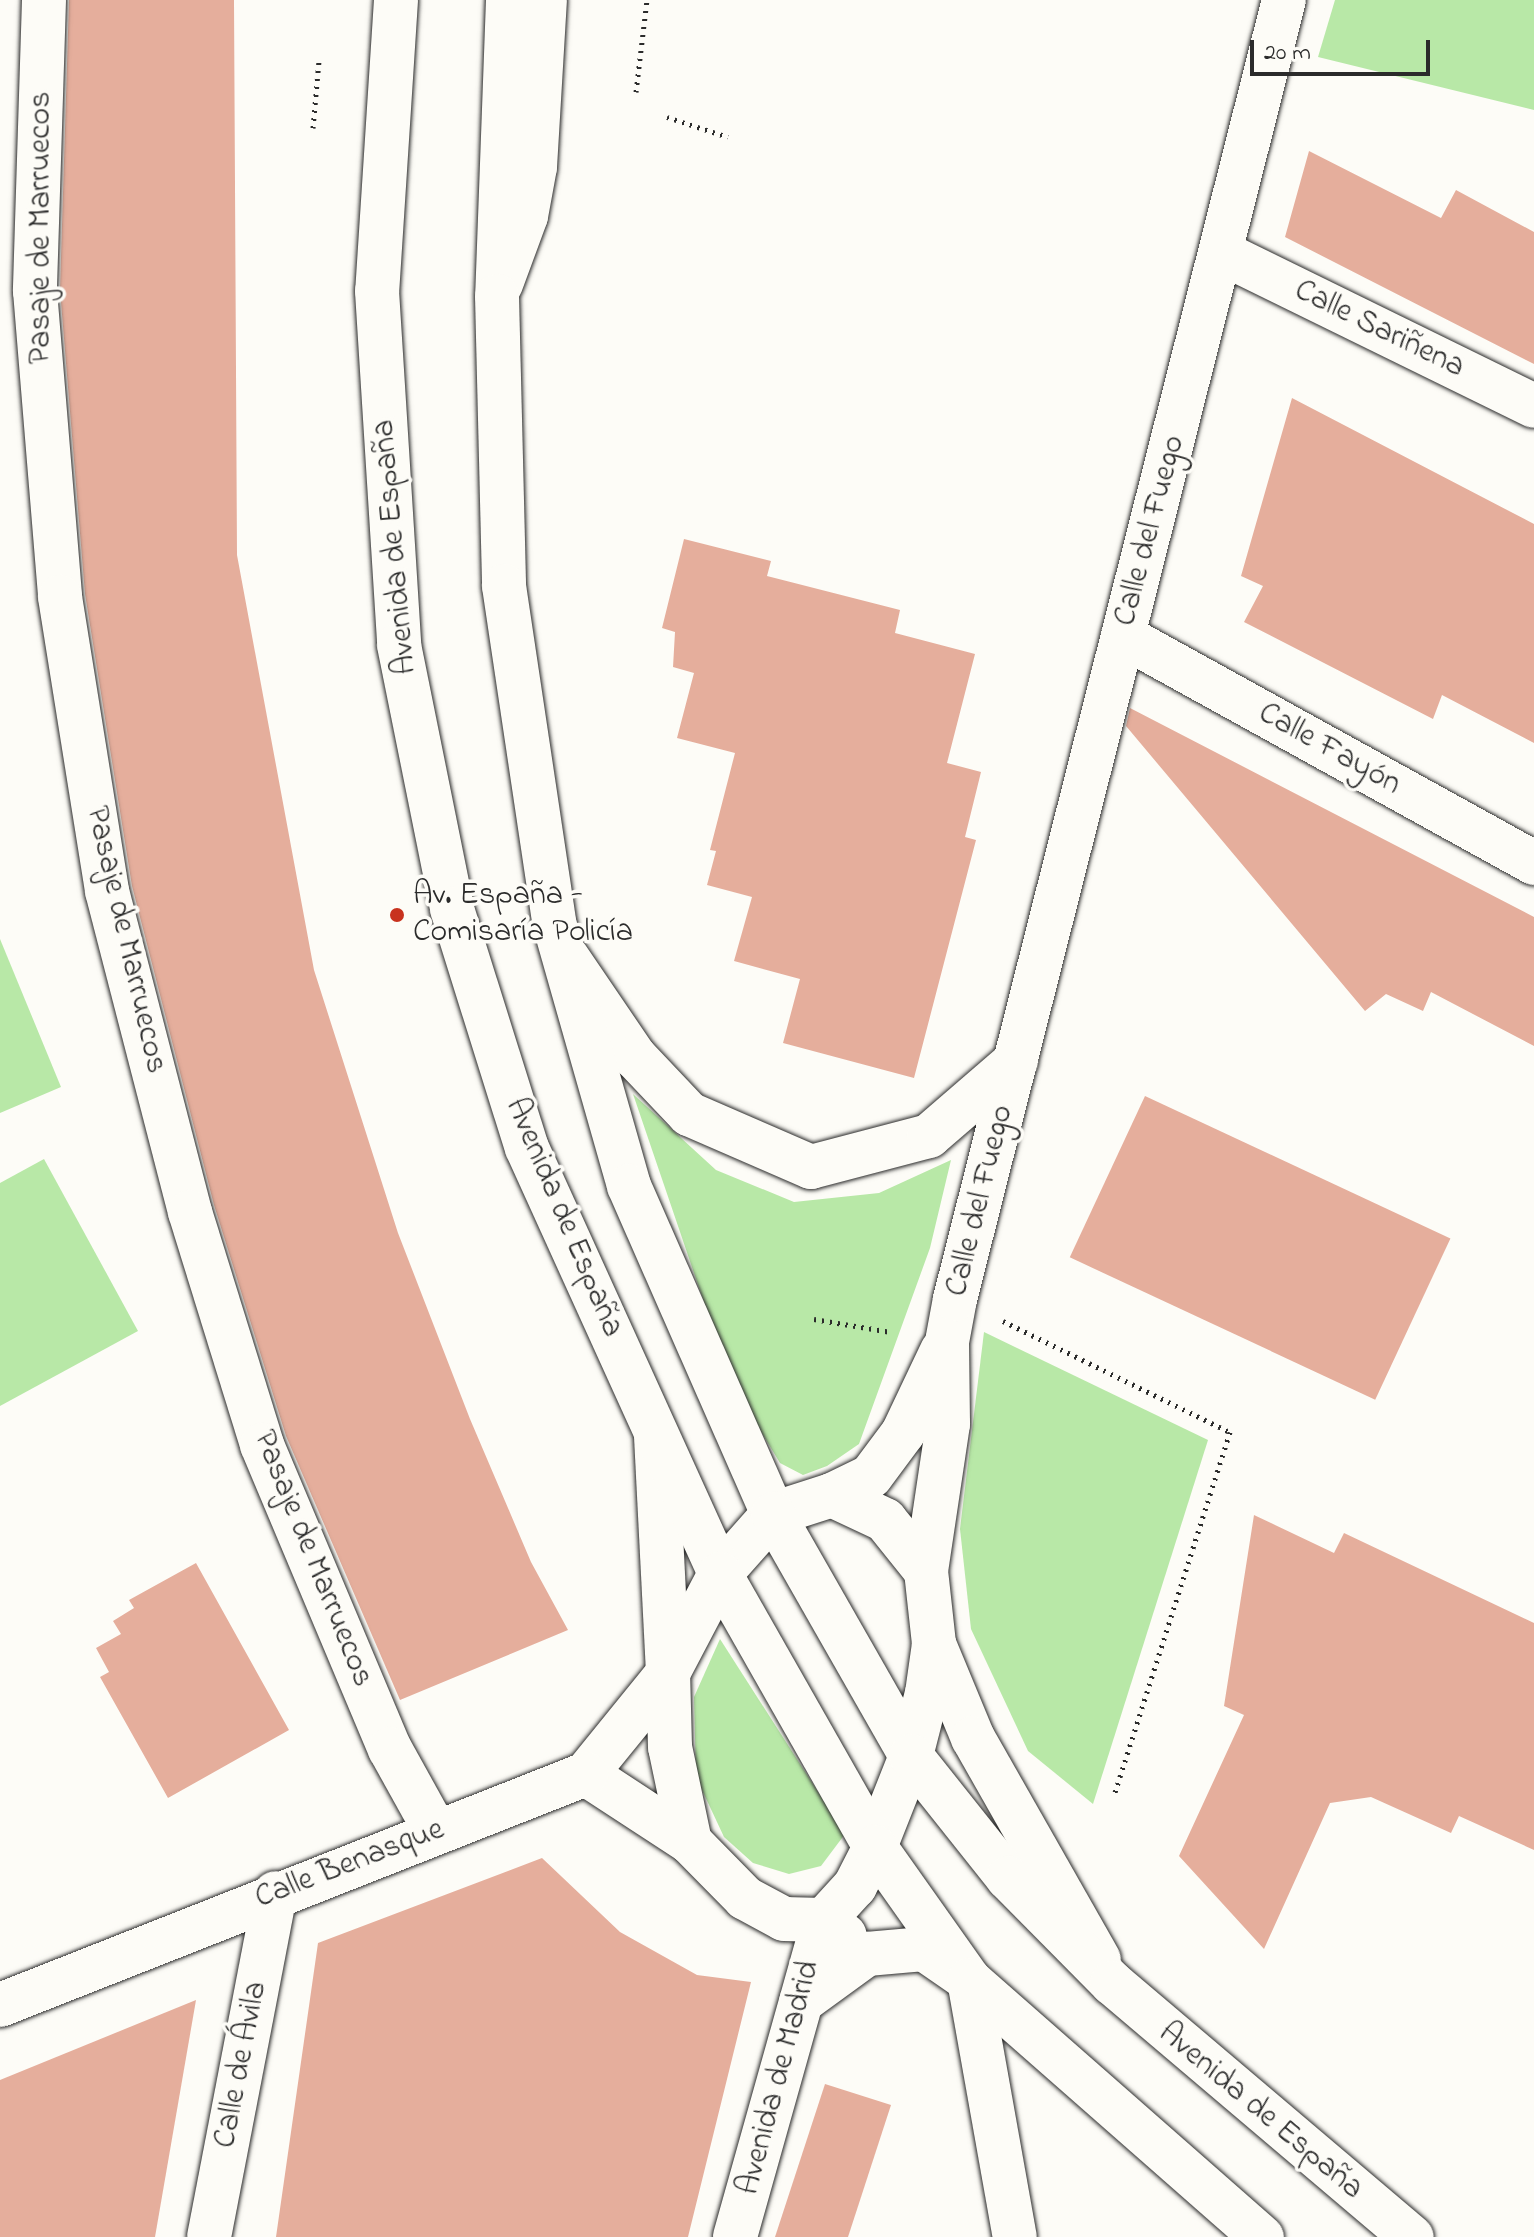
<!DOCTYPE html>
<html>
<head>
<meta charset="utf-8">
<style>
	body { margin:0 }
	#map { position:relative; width:1534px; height:2237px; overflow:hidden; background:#fdfcf7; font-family:"Indie Flower",sans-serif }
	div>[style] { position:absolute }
	.green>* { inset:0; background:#b8e8a7 }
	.building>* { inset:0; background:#e5ae9c; transform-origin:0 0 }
	.path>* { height:5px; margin-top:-2.5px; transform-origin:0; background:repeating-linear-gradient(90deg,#2b2b2b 0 2px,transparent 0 8px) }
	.roads { filter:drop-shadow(0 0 2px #2b2b2b) drop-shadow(0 0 2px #2b2b2b) }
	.pedestrian>* { height:44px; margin:-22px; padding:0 22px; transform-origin:22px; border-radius:22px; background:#fdfcf7 }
	.minor>* { height:44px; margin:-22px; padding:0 22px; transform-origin:22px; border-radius:22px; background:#fdfcf7 }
	.secondary>* { height:44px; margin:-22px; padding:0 22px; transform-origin:22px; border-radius:22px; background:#fdfcf7 }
	.dots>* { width:22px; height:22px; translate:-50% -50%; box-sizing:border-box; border:4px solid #fdfcf7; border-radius:50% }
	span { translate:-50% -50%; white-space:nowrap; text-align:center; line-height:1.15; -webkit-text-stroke:7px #fdfcf7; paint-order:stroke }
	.street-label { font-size:32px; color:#2b2b2b }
	.poi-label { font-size:32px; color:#2b2b2b }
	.left { translate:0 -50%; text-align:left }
	.scale { position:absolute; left:1250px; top:40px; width:180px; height:36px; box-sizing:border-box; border:4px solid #2b2b2b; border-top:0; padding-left:10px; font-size:24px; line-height:28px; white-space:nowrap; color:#2b2b2b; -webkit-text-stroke:6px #fdfcf7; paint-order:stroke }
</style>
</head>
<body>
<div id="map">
	<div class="green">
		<i style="clip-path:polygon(1335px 0,1534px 0,1534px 110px,1318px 57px)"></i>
		<i style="clip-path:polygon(0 939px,61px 1087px,0 1113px)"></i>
		<i style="clip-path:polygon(633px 1094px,716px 1170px,794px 1202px,879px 1193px,951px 1160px,930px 1248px,859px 1444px,827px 1466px,803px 1475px,780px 1463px,757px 1425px,723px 1358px)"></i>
		<i style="clip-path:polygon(44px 1159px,138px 1331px,0 1406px,0 1183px)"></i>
		<i style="clip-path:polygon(984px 1332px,1208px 1440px,1093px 1804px,1028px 1751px,971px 1629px,960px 1529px)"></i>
		<i style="clip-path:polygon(720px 1639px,845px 1834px,821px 1866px,789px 1874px,753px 1863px,724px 1837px,696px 1777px,694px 1697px)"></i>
	</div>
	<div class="building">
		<i style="clip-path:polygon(69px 0,234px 0,237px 555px,314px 970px,398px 1233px,470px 1419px,531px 1562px,568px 1630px,400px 1700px,286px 1436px,214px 1205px,132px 886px,85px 594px,60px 290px)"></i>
		<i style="clip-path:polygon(1309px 151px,1441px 218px,1456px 190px,1534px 232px,1534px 364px,1285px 237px)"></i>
		<i style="clip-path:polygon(1292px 398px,1534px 524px,1534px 743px,1442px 695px,1433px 719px,1244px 622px,1263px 586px,1241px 576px)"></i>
		<i style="clip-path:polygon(684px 539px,771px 561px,767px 576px,900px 610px,895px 633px,975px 654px,947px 763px,981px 772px,965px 837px,976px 840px,914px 1078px,783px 1043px,800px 979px,734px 961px,752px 897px,707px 885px,716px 851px,710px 850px,735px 753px,677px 738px,694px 673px,673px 667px,675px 632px,662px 628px)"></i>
		<i style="clip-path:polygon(1130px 708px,1534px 917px,1534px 1046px,1431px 992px,1423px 1011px,1386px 994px,1365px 1011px,1126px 726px)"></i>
		<i style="left:1145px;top:1096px;width:337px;height:178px;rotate:25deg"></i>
		<i style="clip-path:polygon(1254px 1515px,1334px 1553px,1344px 1533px,1534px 1623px,1534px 1850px,1459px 1816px,1451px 1833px,1371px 1797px,1330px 1803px,1264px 1949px,1179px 1856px,1244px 1715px,1224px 1706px)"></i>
		<i style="clip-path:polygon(196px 1563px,289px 1730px,168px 1798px,100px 1677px,109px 1672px,96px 1648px,121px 1634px,113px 1621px,134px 1608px,129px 1600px)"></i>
		<i style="clip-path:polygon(542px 1858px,620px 1932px,697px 1975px,751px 1982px,688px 2237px,276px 2237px,318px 1943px)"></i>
		<i style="clip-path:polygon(196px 2000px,155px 2237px,0 2237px,0 2080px)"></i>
		<i style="clip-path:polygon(825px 2084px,891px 2105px,848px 2237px,775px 2237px)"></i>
	</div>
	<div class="path">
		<i style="left:636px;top:92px;width:93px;rotate:-83.2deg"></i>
		<i style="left:667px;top:117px;width:64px;rotate:18.2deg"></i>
		<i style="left:313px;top:128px;width:67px;rotate:-84.9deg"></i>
		<i style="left:814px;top:1319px;width:78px;rotate:9.6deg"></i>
		<i style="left:1003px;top:1321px;width:253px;rotate:26.1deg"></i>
		<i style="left:1230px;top:1432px;width:382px;rotate:107.7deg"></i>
	</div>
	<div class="roads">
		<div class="pedestrian">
			<i style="left:44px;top:0;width:291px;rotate:91.8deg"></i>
			<i style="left:35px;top:291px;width:307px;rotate:85.3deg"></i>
			<i style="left:60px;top:597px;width:298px;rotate:80.9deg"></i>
			<i style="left:107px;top:891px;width:332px;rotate:75.5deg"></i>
			<i style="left:190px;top:1212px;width:244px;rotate:72.8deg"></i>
			<i style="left:262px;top:1445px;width:330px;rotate:67.2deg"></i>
			<i style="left:390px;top:1749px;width:95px;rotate:61deg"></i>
		</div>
		<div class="minor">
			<i style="left:1224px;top:254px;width:345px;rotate:26.1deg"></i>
			<i style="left:501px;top:284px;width:72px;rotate:-69.8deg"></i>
			<i style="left:526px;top:216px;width:50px;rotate:-79.6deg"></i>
			<i style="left:535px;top:167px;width:167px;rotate:-86.6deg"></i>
			<i style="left:1123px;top:636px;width:470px;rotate:28.9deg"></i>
			<i style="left:567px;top:957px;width:121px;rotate:55.8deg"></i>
			<i style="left:635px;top:1057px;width:79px;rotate:46.5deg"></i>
			<i style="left:689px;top:1114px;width:133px;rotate:23.5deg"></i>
			<i style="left:811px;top:1167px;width:122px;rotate:-14.7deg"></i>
			<i style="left:929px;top:1136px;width:115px;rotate:-40.8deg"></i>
			<i style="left:832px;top:1495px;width:43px;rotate:-26deg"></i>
			<i style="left:871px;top:1476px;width:54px;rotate:-53.3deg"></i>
			<i style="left:903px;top:1433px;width:91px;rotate:-64.6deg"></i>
			<i style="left:926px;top:1571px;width:149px;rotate:-81.5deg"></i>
			<i style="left:948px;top:1424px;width:82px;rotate:-90.7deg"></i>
			<i style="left:947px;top:1342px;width:44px;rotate:-79.5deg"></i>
			<i style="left:955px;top:1299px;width:1340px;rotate:-75.79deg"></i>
			<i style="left:934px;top:1644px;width:102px;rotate:67.5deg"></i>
			<i style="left:973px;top:1738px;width:255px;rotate:60.4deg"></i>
			<i style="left:586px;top:1774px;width:130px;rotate:-50.9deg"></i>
			<i style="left:668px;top:1673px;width:238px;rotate:-92.9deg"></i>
			<i style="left:586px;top:1774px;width:124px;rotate:33.2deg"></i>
			<i style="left:690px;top:1842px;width:78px;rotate:45.5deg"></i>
			<i style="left:745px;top:1898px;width:44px;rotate:28.3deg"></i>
			<i style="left:784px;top:1919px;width:40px;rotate:1.4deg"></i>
			<i style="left:824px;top:1920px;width:26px;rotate:37deg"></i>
			<i style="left:690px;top:1842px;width:97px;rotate:-101.9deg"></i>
			<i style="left:670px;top:1747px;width:74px;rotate:-91.5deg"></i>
			<i style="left:668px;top:1673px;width:112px;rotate:-62.3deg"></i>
			<i style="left:720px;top:1574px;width:80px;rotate:-48.5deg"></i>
			<i style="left:773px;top:1514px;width:62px;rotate:-17.9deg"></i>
			<i style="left:832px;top:1495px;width:59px;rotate:25.3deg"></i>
			<i style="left:885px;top:1520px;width:65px;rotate:51.2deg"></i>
			<i style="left:926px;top:1571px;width:73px;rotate:83.7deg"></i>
			<i style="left:934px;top:1644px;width:49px;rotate:98.1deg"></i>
			<i style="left:927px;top:1693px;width:65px;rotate:104.3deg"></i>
			<i style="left:911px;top:1756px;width:98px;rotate:111.6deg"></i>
			<i style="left:875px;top:1847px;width:44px;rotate:117.1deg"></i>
			<i style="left:855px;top:1886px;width:46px;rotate:132.4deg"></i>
			<i style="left:824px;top:1920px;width:329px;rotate:105.7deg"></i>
			<i style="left:801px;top:2002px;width:82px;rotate:-36deg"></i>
			<i style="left:867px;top:1954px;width:57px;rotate:-5deg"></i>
			<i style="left:924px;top:1949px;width:55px;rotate:34.6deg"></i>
			<i style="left:969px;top:1980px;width:261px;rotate:79.9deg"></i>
			<i style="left:0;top:2005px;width:630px;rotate:-21.51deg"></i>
			<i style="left:209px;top:2237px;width:350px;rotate:-79.1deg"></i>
		</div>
		<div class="secondary">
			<i style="left:396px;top:0;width:292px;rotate:93.7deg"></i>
			<i style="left:377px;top:291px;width:355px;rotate:86.4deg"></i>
			<i style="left:399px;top:645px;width:269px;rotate:78.6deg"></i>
			<i style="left:452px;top:909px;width:250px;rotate:72.6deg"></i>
			<i style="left:527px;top:1148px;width:468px;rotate:65.6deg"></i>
			<i style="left:720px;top:1574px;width:314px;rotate:60.4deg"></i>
			<i style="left:875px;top:1847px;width:163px;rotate:54.7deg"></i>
			<i style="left:969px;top:1980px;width:390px;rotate:41.3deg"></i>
			<i style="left:508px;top:0;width:296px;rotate:92.1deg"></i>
			<i style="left:497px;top:296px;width:290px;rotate:88.6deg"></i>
			<i style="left:504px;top:586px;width:344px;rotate:81.5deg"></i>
			<i style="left:555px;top:926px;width:270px;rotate:74.1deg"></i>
			<i style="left:629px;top:1186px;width:358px;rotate:66.3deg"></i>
			<i style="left:773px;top:1514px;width:279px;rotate:60.3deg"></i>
			<i style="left:911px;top:1756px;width:156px;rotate:51.5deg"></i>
			<i style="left:1008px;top:1878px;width:148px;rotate:45.3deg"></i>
			<i style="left:1112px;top:1983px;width:393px;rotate:40.3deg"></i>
		</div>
	</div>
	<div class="dots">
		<i style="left:397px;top:915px;background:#c8321e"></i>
	</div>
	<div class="street-label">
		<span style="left:42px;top:228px;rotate:-90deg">Pasaje de Marruecos</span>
		<span style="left:1379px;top:330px;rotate:26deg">Calle Sariñena</span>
		<span style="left:1151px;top:531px;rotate:-75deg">Calle del Fuego</span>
		<span style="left:396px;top:547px;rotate:-95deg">Avenida de España</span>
		<span style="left:1329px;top:750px;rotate:29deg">Calle Fayón</span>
		<span style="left:125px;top:940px;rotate:77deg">Pasaje de Marruecos</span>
		<span style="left:981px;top:1201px;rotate:-76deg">Calle del Fuego</span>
		<span style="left:563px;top:1218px;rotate:67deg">Avenida de España</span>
		<span style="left:312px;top:1559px;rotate:68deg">Pasaje de Marruecos</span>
		<span style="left:350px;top:1865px;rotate:-21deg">Calle Benasque</span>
		<span style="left:242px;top:2065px;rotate:-79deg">Calle de Ávila</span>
		<span style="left:780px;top:2078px;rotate:-75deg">Avenida de Madrid</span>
		<span style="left:1260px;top:2112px;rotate:40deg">Avenida de España</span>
	</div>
	<div class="poi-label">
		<span class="left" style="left:413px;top:915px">Av. España -<br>Comisaría Policía</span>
	</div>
	<div class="scale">20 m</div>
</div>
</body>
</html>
